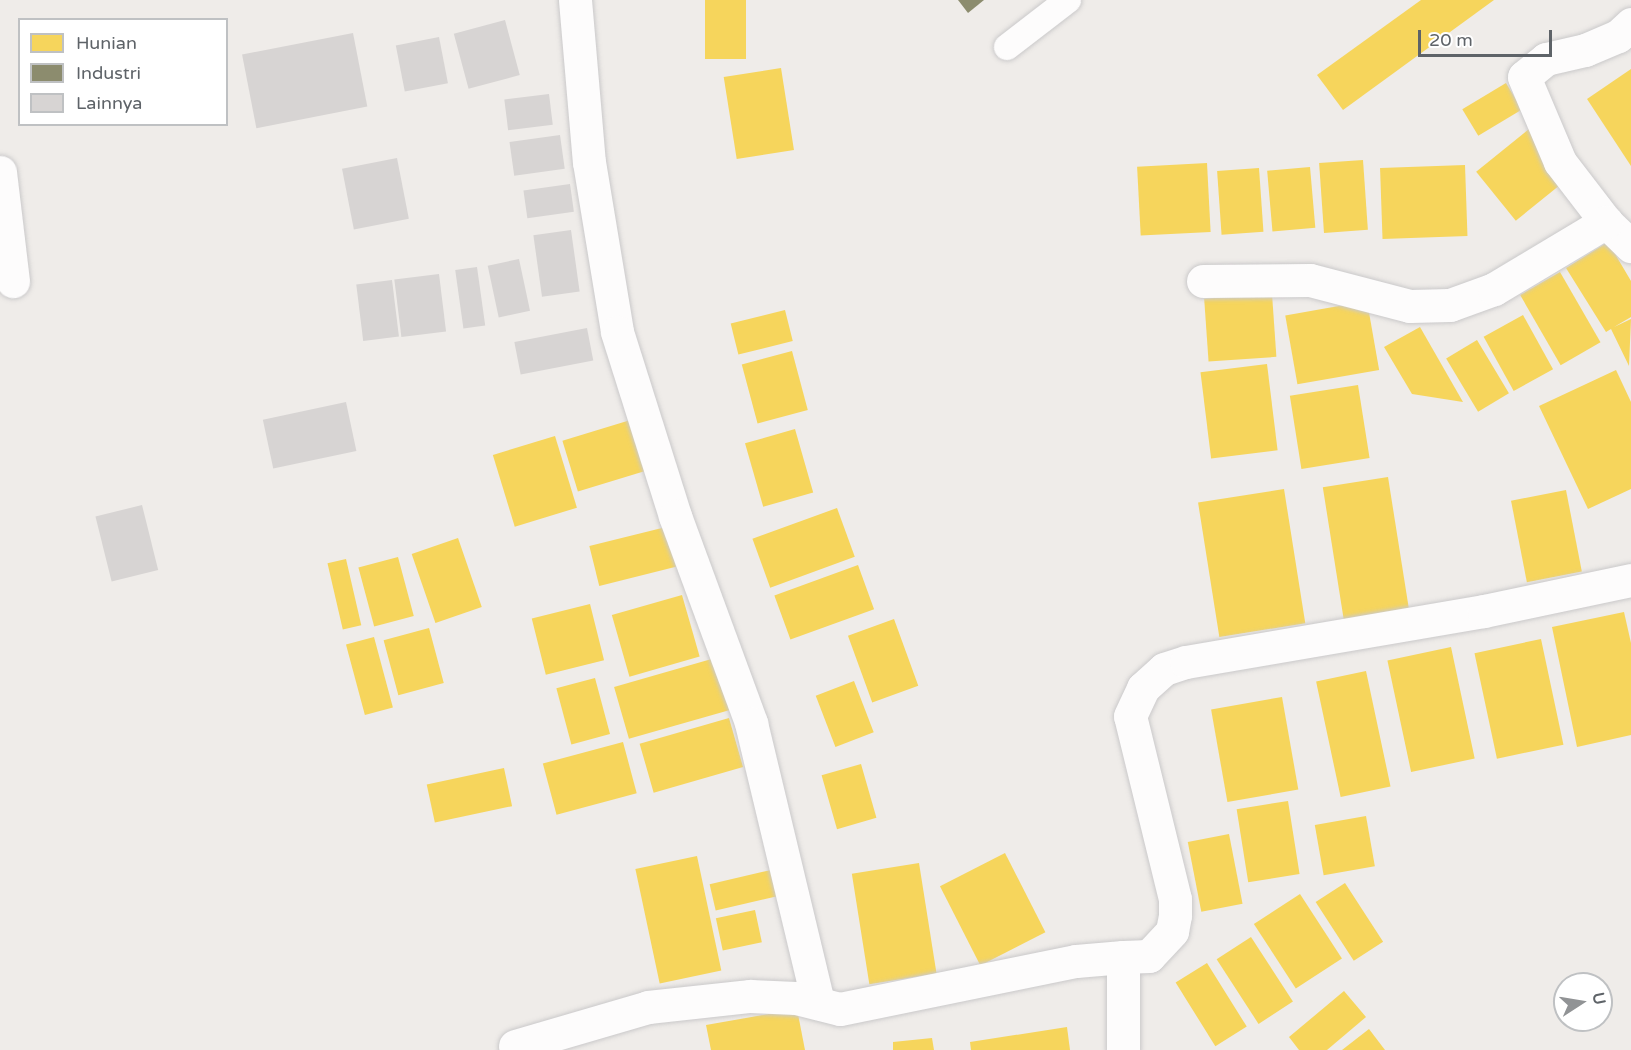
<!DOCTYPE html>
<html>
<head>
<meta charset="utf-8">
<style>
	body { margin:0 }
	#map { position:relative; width:1631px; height:1050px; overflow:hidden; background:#efece9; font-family:"Varela Round",sans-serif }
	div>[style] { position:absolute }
	.homes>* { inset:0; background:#f6d55c; transform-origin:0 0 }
	.industry>* { inset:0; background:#8c8c6e }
	.building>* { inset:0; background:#d7d4d3; transform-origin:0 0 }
	.roads { filter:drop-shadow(0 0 2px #cac9ca) drop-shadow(0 0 2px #cac9ca) }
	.service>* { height:26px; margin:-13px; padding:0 13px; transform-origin:13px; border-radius:13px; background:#fdfcfc }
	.minor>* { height:33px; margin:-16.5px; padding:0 16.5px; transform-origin:16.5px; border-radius:16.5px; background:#fdfcfc }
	span { translate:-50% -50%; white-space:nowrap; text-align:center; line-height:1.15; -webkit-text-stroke:6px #fff; paint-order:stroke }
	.legend { position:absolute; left:18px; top:18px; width:210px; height:108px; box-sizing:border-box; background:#fff; border:2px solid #bfc1c3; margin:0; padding:8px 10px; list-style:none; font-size:18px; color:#5e6368 }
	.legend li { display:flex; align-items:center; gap:12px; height:30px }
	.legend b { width:30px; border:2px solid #bfc1c3 }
	.north { position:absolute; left:1553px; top:972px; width:60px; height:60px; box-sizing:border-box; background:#fff; border:2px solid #bfc1c3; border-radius:50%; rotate:78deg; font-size:16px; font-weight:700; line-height:24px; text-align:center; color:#5e6368 }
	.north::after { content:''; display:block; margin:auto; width:21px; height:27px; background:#919395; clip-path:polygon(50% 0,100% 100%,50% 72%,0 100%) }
	.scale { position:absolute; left:1418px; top:30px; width:134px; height:27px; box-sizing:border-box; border:3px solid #5e6368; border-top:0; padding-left:8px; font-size:18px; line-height:21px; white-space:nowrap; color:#5e6368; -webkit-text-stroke:4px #fff; paint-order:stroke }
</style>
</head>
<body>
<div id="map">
	<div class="homes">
		<i style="left:705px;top:0;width:41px;height:59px"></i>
		<i style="clip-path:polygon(1421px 0,1494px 0,1343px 110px,1317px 75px)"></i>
		<i style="left:781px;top:68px;width:83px;height:58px;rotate:81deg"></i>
		<i style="clip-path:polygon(1631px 69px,1631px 166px,1587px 99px)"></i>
		<i style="left:1506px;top:83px;width:31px;height:51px;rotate:59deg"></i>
		<i style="left:1529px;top:129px;width:63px;height:68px;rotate:51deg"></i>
		<i style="left:1363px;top:160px;width:70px;height:44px;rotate:86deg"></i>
		<i style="left:1207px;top:163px;width:69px;height:70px;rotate:87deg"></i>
		<i style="left:1465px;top:165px;width:71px;height:85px;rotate:88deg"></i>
		<i style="left:1310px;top:167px;width:61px;height:43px;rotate:85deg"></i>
		<i style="left:1259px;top:168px;width:64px;height:42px;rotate:86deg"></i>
		<i style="clip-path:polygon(1608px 242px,1631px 281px,1631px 317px,1614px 327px,1631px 319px,1629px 366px,1611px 329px,1606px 332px,1566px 268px)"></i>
		<i style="left:1560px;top:272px;width:81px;height:46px;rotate:60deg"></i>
		<i style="left:1272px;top:294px;width:63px;height:68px;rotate:86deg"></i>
		<i style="left:1367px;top:301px;width:70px;height:83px;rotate:80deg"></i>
		<i style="left:785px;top:310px;width:32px;height:56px;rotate:76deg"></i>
		<i style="left:1523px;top:315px;width:62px;height:45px;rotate:61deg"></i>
		<i style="clip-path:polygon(1420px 327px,1463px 402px,1412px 394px,1384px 347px)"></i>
		<i style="left:1477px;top:340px;width:62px;height:36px;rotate:59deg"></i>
		<i style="left:792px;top:351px;width:61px;height:52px;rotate:75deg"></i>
		<i style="left:1267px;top:364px;width:87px;height:67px;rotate:83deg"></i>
		<i style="clip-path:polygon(1616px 370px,1631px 402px,1631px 489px,1588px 509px,1539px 406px)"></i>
		<i style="left:1358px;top:385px;width:74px;height:69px;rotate:81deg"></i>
		<i style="left:637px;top:418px;width:53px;height:78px;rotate:73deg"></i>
		<i style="left:795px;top:429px;width:66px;height:52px;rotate:74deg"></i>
		<i style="left:555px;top:436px;width:75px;height:65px;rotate:73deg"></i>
		<i style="left:1388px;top:477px;width:134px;height:66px;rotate:81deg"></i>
		<i style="left:1284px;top:489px;width:136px;height:87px;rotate:81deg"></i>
		<i style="left:1566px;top:490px;width:83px;height:56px;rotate:79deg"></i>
		<i style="left:837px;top:508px;width:52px;height:90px;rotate:70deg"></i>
		<i style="left:666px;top:527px;width:41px;height:79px;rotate:76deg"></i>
		<i style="left:458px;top:538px;width:73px;height:49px;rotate:71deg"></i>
		<i style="left:398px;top:557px;width:61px;height:41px;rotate:75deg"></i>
		<i style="left:346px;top:559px;width:68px;height:19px;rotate:77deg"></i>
		<i style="left:858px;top:565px;width:47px;height:89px;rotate:70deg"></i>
		<i style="left:682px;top:595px;width:64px;height:73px;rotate:74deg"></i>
		<i style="left:590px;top:604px;width:58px;height:60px;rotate:76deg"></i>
		<i style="clip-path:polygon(1624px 612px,1631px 643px,1631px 735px,1577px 747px,1552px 627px)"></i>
		<i style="left:894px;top:619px;width:71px;height:49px;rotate:70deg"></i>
		<i style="left:429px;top:628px;width:57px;height:47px;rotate:75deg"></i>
		<i style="left:374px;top:637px;width:73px;height:29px;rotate:75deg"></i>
		<i style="left:1541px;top:639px;width:108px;height:68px;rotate:78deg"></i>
		<i style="left:1451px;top:647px;width:114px;height:65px;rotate:78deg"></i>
		<i style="left:715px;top:658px;width:54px;height:105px;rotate:74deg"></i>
		<i style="left:1366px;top:671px;width:118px;height:51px;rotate:78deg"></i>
		<i style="left:595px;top:678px;width:58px;height:40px;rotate:75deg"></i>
		<i style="left:854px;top:681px;width:55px;height:41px;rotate:69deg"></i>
		<i style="left:1282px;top:697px;width:94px;height:72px;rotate:80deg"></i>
		<i style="left:729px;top:718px;width:51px;height:93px;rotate:74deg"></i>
		<i style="left:623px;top:742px;width:53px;height:83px;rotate:75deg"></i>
		<i style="left:861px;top:764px;width:56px;height:41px;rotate:74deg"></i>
		<i style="left:504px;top:768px;width:39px;height:79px;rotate:78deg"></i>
		<i style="left:1288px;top:801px;width:74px;height:52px;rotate:81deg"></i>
		<i style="left:1366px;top:816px;width:51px;height:52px;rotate:80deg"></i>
		<i style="left:1229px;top:834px;width:71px;height:42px;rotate:79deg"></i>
		<i style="left:1005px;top:853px;width:89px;height:73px;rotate:63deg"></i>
		<i style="left:697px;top:856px;width:117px;height:63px;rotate:78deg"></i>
		<i style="left:919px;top:863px;width:112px;height:68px;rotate:81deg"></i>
		<i style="left:771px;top:870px;width:27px;height:63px;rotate:77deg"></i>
		<i style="left:1345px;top:883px;width:70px;height:35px;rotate:57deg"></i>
		<i style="left:1300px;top:894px;width:77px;height:55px;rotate:57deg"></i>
		<i style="left:755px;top:910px;width:33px;height:40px;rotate:78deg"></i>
		<i style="left:1251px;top:937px;width:77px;height:41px;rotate:57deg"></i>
		<i style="left:1207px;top:963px;width:75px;height:37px;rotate:58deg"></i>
		<i style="clip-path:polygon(1344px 991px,1366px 1017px,1327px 1050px,1299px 1050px,1289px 1037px)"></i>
		<i style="clip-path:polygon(797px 1009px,805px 1050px,711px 1050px,706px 1025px)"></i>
		<i style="clip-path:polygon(1067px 1027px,1070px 1050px,971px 1050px,970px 1042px)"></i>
		<i style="clip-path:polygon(1369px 1029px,1385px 1050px,1342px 1050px)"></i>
		<i style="clip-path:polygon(932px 1038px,934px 1050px,893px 1050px,893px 1042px)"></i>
	</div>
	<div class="industry">
		<i style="clip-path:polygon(958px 0,984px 0,968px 13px)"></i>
	</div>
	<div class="building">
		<i style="left:505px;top:20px;width:57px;height:53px;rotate:75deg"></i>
		<i style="left:353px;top:33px;width:75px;height:113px;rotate:79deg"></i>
		<i style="left:439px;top:37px;width:47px;height:44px;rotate:79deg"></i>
		<i style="left:549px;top:94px;width:31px;height:45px;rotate:83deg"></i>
		<i style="left:560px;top:135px;width:34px;height:51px;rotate:82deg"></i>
		<i style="left:397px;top:158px;width:62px;height:56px;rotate:79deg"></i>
		<i style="left:570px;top:184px;width:28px;height:47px;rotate:82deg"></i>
		<i style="left:571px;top:230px;width:62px;height:38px;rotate:82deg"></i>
		<i style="left:519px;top:259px;width:53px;height:32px;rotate:78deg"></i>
		<i style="left:477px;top:267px;width:59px;height:22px;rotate:82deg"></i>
		<i style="left:439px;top:274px;width:58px;height:45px;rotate:83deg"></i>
		<i style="left:392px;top:280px;width:57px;height:36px;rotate:83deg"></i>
		<i style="left:587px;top:328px;width:33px;height:74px;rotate:79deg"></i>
		<i style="left:346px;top:402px;width:50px;height:85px;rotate:78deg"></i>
		<i style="left:142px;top:505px;width:67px;height:48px;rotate:76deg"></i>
	</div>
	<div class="roads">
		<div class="service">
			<i style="left:1007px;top:47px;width:77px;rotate:-37.6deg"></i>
		</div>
		<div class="minor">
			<i style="left:575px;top:0;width:163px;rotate:85.1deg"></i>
			<i style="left:589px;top:162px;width:172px;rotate:80.6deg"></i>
			<i style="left:617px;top:332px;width:193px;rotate:72.5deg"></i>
			<i style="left:675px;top:516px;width:221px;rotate:69.8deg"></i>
			<i style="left:751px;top:723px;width:288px;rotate:76.5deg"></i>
			<i style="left:1631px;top:24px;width:18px;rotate:137deg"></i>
			<i style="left:1618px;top:36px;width:36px;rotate:157deg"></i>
			<i style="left:1585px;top:50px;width:40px;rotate:167deg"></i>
			<i style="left:1546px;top:59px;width:28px;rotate:141deg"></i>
			<i style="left:1524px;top:77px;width:92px;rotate:67deg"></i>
			<i style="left:1560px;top:162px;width:76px;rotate:52.5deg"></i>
			<i style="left:1606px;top:222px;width:35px;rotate:44deg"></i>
			<i style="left:0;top:172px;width:110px;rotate:83.2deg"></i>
			<i style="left:1203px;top:281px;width:107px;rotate:-0.5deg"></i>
			<i style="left:1310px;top:280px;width:103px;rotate:14.6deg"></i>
			<i style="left:1410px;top:306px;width:40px;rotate:-1.4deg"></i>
			<i style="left:1450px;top:305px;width:47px;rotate:-20deg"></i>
			<i style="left:1494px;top:289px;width:131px;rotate:-30.9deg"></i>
			<i style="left:515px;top:1046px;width:139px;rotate:-16.3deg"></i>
			<i style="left:648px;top:1007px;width:103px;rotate:-6.2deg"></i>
			<i style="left:750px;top:996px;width:46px;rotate:2.5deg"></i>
			<i style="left:796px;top:998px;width:45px;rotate:14deg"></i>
			<i style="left:840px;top:1009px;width:241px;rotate:-11.5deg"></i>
			<i style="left:1076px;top:961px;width:47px;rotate:-4.9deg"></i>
			<i style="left:1123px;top:1050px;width:93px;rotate:-90deg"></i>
			<i style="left:1123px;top:957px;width:26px;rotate:-2deg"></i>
			<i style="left:1149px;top:956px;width:34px;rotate:-47deg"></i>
			<i style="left:1172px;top:931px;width:16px;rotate:-79deg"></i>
			<i style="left:1175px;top:915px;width:16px;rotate:-90deg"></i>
			<i style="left:1175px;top:899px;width:188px;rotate:-103.8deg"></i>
			<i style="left:1130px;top:716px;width:31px;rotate:-65deg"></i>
			<i style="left:1143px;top:688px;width:28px;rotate:-42deg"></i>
			<i style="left:1164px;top:669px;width:23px;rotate:-18deg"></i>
			<i style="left:1186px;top:662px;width:302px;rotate:-9.7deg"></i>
			<i style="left:1484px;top:611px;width:150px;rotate:-11.9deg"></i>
		</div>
	</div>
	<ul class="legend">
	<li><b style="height:16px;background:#f6d55c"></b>Hunian</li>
	<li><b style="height:16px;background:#8c8c6e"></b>Industri</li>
	<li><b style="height:16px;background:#d7d4d3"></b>Lainnya</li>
	</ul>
	<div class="north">U</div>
	<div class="scale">20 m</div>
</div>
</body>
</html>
